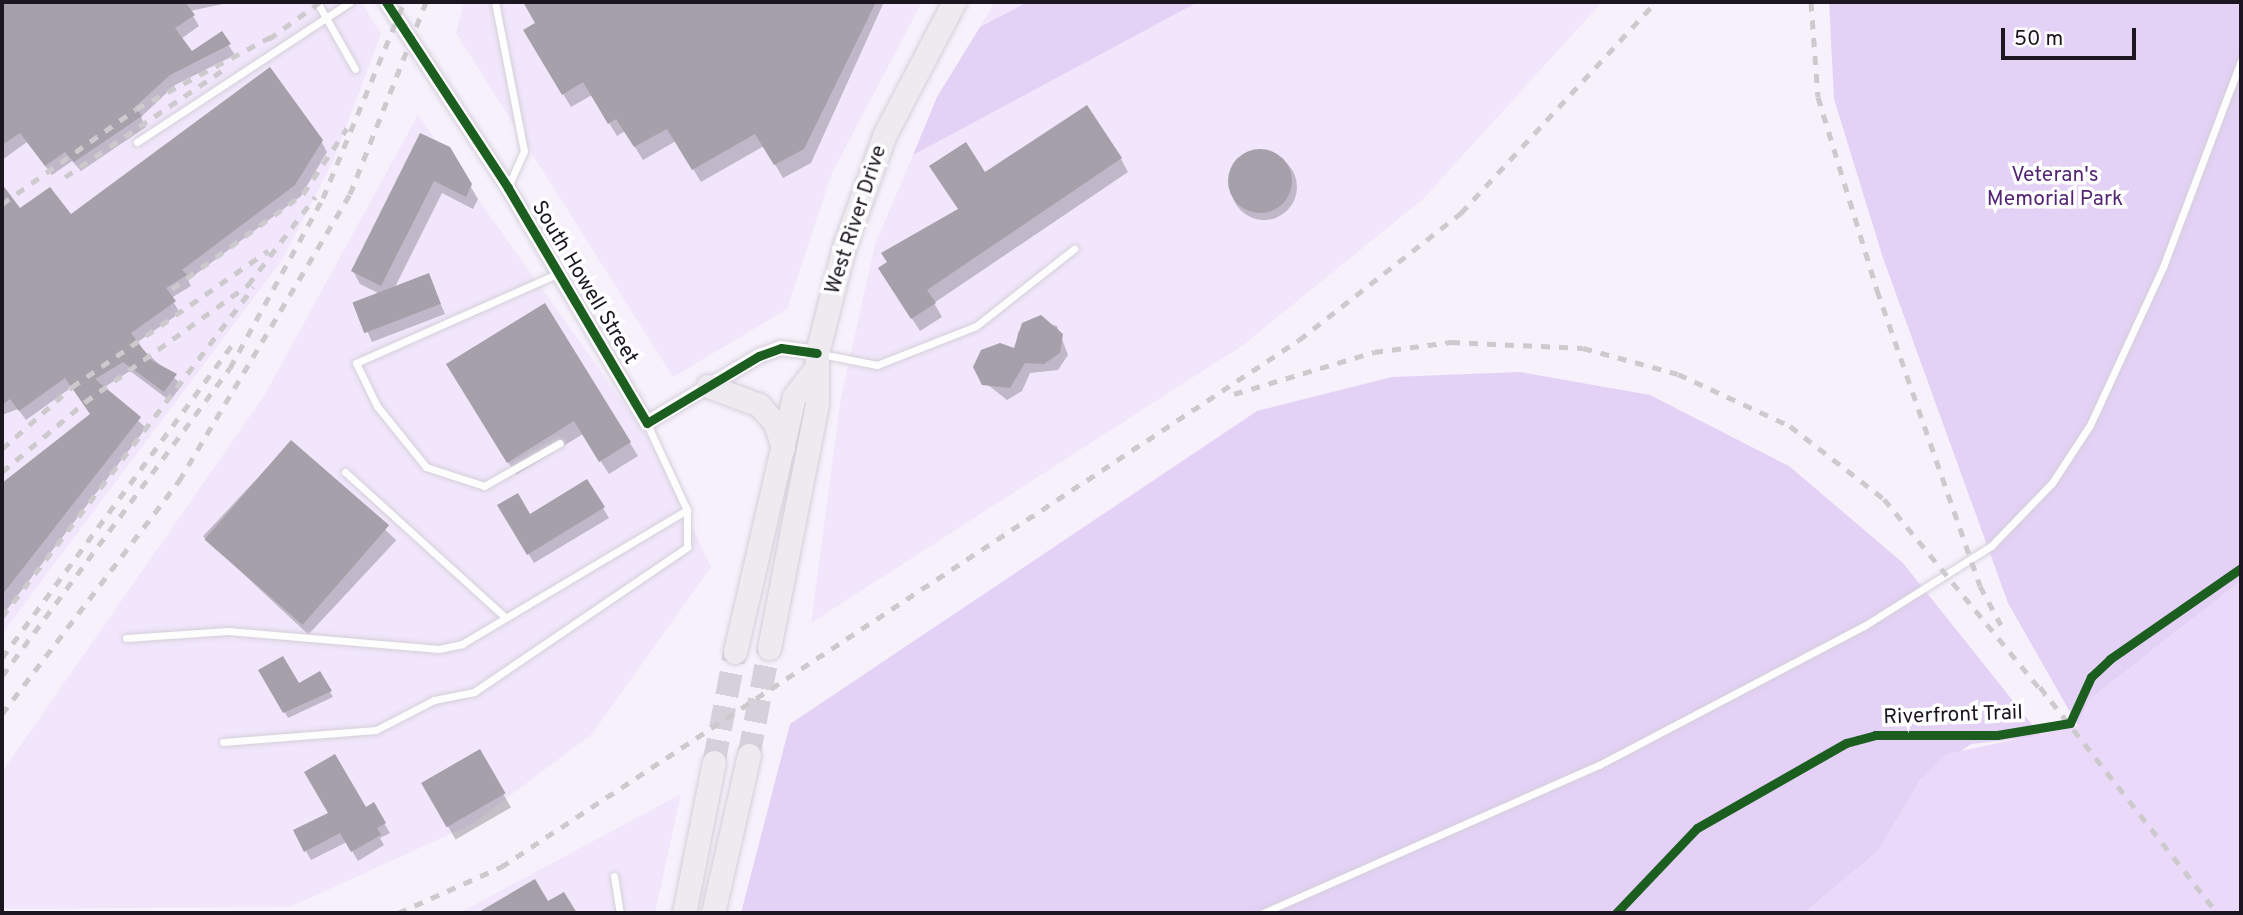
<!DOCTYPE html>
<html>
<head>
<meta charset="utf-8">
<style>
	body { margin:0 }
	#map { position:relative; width:2243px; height:915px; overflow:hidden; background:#f6f1fb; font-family:Overpass,sans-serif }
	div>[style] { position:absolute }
	.built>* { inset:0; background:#f1e6fb }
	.green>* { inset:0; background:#e4d1f6 }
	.water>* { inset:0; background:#ebd9fa }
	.shadow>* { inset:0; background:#0003; transform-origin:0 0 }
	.round { border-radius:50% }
	.building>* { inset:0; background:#a5a0a9; transform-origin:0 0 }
	.primary-tunnel>* { height:23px; margin-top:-11.5px; transform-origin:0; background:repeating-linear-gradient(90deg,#d5d0da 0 23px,transparent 0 34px) }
	.roads { filter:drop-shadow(0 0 2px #d4cfd9) drop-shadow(0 0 2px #d4cfd9) }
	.lane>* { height:7px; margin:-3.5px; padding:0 3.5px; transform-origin:3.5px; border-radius:3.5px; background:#fefdfe }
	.street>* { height:14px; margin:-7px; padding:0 7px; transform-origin:7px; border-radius:7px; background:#fefdfe }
	.primary>* { height:23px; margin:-11.5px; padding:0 11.5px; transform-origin:11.5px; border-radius:11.5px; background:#eeebf0 }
	.rail>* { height:5px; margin-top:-2.5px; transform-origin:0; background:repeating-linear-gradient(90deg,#cccacd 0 9px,transparent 0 18px) }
	.cycleway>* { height:9px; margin:-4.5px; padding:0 4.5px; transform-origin:4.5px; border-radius:4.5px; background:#1b5e20 }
	span { translate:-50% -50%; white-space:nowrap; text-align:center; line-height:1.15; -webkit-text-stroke:7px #fff; paint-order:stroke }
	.park-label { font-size:21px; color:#542573 }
	.street-label { font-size:21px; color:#1c1620 }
	.frame { position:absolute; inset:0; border:4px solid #1c1620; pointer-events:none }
	.scale { position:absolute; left:2001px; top:28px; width:135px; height:32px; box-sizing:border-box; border:4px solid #1c1620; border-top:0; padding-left:9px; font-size:21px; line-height:24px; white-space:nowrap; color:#1c1620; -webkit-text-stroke:5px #fff; paint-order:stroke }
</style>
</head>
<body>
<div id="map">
	<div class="built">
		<i style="clip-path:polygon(2px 2px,361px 2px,381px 34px,333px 161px,282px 260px,2px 634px)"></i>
		<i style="clip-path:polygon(464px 2px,922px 2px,831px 175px,787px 309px,673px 377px,456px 33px)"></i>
		<i style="clip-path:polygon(995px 2px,1028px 2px,980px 27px)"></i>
		<i style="clip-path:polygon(1198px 2px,1602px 2px,1423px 199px,1243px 345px,811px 623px,841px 397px,875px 245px,913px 155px)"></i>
		<i style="clip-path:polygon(418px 115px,654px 446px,711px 567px,592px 734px,472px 824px,290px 907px,2px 909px,2px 772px,264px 396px)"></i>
		<i style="clip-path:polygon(681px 794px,655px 913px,459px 913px)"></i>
	</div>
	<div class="green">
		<i style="clip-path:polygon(1028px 2px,1198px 2px,913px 155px,937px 97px,980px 27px)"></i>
		<i style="clip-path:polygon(1829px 2px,2241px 2px,2241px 581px,2089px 700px,2078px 726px,2008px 603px,1883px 258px,1834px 99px)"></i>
		<i style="clip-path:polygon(1520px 372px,1650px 395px,1789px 466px,1903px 563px,2041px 736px,1971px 744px,1921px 779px,1878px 851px,1804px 913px,741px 913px,790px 724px,1257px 411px,1392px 377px)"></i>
	</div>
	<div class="water">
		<i style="clip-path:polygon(2241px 581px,2241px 913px,1804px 913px,1878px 851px,1921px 779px,1947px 754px,2078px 726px,2089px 700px)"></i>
	</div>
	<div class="shadow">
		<i style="clip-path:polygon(2px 2px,232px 2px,190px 11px,199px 26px,181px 39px,192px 53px,221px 34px,235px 55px,175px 85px,141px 117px,146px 127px,81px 171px,72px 161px,52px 175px,27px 142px,2px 160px)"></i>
		<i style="clip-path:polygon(532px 2px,884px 2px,811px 163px,783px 178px,764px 146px,701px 182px,676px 141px,643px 160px,625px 131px,617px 136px,592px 95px,571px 107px,525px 31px,538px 23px,527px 5px)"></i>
		<i style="clip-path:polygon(321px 141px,327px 152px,301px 196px,188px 280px,191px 286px,171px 298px,180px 313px,136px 343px,182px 385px,170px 401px,130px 371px,103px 388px,146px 428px,2px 616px,2px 486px,91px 415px,72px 387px,26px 420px,18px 409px,2px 415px,2px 186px,20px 210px,70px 216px)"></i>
		<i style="clip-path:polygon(449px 149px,478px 199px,473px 209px,442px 193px,394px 289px,428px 275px,445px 314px,372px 342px,355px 304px,380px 294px,360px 284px,353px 271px)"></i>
		<i class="round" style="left:1231px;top:154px;width:66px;height:66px"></i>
		<i style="clip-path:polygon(1121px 159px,1128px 172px,934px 303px,942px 317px,920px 331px,888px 282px,959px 210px,984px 174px)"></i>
		<i style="clip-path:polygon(545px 306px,638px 456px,609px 474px,583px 434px,516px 475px,456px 378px)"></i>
		<i style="clip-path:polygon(1031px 319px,1057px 326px,1068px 355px,1058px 370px,1030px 373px,1022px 391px,1007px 400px,978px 377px,983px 351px,1015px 350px,1018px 332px)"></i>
		<i style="left:291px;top:442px;width:144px;height:129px;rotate:43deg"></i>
		<i style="clip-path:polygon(587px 481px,609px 518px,534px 563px,499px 506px,530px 516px)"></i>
		<i style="clip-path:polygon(260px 671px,298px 686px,319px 673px,333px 697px,288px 718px)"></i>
		<i style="left:479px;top:752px;width:64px;height:64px;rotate:60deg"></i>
		<i style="clip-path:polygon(373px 805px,390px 833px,380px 838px,384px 845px,358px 861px,347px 842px,311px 860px,306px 851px)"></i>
	</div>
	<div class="building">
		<i style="clip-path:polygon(2px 2px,185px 2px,195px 15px,175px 28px,192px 51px,222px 31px,231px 44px,170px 75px,135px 107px,142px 116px,74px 162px,65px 152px,45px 166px,20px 133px,2px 145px)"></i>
		<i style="clip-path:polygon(523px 2px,876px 2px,804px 149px,774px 165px,755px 134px,692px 170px,667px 129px,634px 147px,616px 119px,608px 124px,583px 82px,562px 95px,523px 30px,535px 23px)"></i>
		<i style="clip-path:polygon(270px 67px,323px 140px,295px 185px,182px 270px,187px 275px,166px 288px,176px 301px,131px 333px,151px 360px,177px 374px,164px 392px,123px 362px,95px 379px,141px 417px,2px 595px,2px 483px,90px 414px,65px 378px,19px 411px,10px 399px,2px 405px,2px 184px,20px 208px,50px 187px,71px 214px)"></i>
		<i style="clip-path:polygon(1087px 105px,1122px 158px,927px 290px,936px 303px,911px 319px,878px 268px,887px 262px,881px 253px,958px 209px,929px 166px,966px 142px,985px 172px)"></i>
		<i style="clip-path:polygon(420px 133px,450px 147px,472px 184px,466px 197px,434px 181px,381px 286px,351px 271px)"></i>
		<i class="round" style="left:1228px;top:149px;width:64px;height:64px"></i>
		<i style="left:429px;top:273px;width:33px;height:82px;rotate:69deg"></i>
		<i style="clip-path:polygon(545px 303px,631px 442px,599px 462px,574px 421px,507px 463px,446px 364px)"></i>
		<i style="clip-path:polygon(1041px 315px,1063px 334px,1060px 353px,1044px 364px,1025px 363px,1010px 388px,982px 385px,973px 367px,981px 350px,1000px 343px,1014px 348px,1022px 323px)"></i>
		<i style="left:291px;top:440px;width:130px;height:132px;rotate:41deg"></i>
		<i style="clip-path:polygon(587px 479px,605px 507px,527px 555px,497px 505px,518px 493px,530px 514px)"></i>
		<i style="clip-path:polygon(283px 656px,299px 683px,320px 671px,332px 691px,283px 713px,258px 670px)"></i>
		<i style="left:480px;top:749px;width:51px;height:68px;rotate:60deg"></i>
		<i style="clip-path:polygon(335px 754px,366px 807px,374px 802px,386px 823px,377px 828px,381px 835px,351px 852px,340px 833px,304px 852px,293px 830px,328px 813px,304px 772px)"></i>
		<i style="clip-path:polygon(535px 879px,548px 901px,564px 892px,577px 913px,477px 913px)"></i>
	</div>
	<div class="primary-tunnel">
		<i style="left:749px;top:755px;width:109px;rotate:-79.4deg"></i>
		<i style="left:714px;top:762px;width:112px;rotate:-79.2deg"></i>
	</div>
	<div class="roads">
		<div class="lane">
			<i style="left:317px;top:2px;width:77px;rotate:60.4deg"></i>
			<i style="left:495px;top:2px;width:152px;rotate:79deg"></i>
			<i style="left:524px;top:151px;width:39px;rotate:114deg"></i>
			<i style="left:137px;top:142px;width:255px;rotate:-33.3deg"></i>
			<i style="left:559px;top:273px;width:222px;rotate:156.1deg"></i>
			<i style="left:356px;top:363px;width:48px;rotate:64deg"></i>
			<i style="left:377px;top:406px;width:78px;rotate:51.2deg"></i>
			<i style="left:426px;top:467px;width:61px;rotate:18.1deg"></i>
			<i style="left:484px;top:486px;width:87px;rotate:-29.5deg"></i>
			<i style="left:821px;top:354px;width:57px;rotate:11.1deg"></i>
			<i style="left:877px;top:365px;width:106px;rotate:-21.5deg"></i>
			<i style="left:976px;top:326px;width:125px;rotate:-38.2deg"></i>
			<i style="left:345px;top:472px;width:216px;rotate:42.2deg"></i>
			<i style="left:126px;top:638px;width:102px;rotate:-3.9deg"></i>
			<i style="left:228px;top:631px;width:212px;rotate:4.9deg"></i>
			<i style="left:439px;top:649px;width:24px;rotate:-12deg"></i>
			<i style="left:462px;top:644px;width:262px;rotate:-30.8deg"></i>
			<i style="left:687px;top:510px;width:95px;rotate:-114.9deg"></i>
			<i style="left:223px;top:742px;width:153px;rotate:-4.5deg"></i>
			<i style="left:376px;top:730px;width:65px;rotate:-27.3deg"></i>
			<i style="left:434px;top:700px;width:41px;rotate:-11.3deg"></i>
			<i style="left:474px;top:692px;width:258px;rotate:-34.2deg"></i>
			<i style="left:687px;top:547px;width:37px;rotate:-90deg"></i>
			<i style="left:614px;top:876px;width:37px;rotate:81deg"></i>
			<i style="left:1263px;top:913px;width:367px;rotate:-23.8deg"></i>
			<i style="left:1599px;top:765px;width:299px;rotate:-27.7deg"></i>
			<i style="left:1864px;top:626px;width:150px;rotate:-32.2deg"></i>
			<i style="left:1991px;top:546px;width:88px;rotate:-45.9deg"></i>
			<i style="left:2052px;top:483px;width:69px;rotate:-56.8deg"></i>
			<i style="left:2090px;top:425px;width:174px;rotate:-65.2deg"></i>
			<i style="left:2163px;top:267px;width:220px;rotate:-69.3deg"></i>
		</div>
		<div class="street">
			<i style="left:386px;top:2px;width:222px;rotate:56.7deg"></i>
			<i style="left:508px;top:188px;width:273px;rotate:59.4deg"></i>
			<i style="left:647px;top:423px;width:131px;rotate:-30.9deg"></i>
			<i style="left:759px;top:356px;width:23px;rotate:-20deg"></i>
			<i style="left:781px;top:348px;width:36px;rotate:8deg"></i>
		</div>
		<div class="primary">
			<i style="left:708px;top:386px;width:54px;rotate:20.4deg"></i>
			<i style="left:759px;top:405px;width:24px;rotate:48deg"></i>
			<i style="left:775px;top:423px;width:26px;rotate:72deg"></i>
			<i style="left:769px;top:648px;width:250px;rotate:-78.9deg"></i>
			<i style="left:817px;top:403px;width:50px;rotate:-90deg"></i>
			<i style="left:817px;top:353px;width:109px;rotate:-75.7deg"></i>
			<i style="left:844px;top:247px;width:120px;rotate:-70.1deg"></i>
			<i style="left:885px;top:134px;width:149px;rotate:-62.4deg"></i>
			<i style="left:735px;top:652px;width:262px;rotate:-77deg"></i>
			<i style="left:794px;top:397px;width:34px;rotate:-53deg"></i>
			<i style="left:684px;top:913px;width:154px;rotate:-78.8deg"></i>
			<i style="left:713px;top:913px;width:162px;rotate:-77.2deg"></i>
		</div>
	</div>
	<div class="rail">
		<i style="left:1811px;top:2px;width:95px;rotate:85.8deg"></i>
		<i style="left:1818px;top:97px;width:202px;rotate:73deg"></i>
		<i style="left:1877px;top:290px;width:313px;rotate:70.8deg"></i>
		<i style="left:1980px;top:586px;width:44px;rotate:61.7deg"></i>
		<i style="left:269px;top:39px;width:63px;rotate:-36deg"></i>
		<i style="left:65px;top:177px;width:191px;rotate:-34.1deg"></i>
		<i style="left:2px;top:204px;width:164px;rotate:-35.3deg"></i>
		<i style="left:136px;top:109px;width:159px;rotate:-28.2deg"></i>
		<i style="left:172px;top:289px;width:162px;rotate:-35.9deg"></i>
		<i style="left:303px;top:194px;width:79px;rotate:-56.3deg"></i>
		<i style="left:1234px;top:394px;width:146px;rotate:-16.7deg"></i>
		<i style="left:1374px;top:352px;width:78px;rotate:-7.4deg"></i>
		<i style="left:1451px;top:342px;width:132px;rotate:2.6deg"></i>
		<i style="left:1583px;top:348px;width:98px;rotate:15.3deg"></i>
		<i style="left:1678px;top:374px;width:123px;rotate:24.9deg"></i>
		<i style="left:1790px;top:426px;width:119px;rotate:37.8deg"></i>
		<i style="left:1884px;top:499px;width:254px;rotate:50.6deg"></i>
		<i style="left:2px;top:449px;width:94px;rotate:-41.5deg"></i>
		<i style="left:72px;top:387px;width:239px;rotate:-34.8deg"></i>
		<i style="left:2px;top:472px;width:109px;rotate:-40.1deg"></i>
		<i style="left:85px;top:402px;width:201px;rotate:-35.7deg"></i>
		<i style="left:248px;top:285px;width:111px;rotate:-52.7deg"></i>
		<i style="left:2px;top:617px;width:415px;rotate:-52.7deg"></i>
		<i style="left:2px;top:658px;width:395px;rotate:-53.7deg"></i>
		<i style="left:2px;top:676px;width:383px;rotate:-53.5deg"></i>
		<i style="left:230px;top:368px;width:194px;rotate:-61.3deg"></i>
		<i style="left:323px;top:198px;width:212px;rotate:-67.5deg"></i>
		<i style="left:2040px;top:687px;width:287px;rotate:51.9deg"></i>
		<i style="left:2px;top:714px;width:293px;rotate:-52.8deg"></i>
		<i style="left:179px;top:481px;width:334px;rotate:-59.2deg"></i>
		<i style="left:350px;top:194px;width:206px;rotate:-68.4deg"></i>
		<i style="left:398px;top:913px;width:113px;rotate:-24.1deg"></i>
		<i style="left:501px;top:867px;width:956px;rotate:-33.44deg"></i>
		<i style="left:1299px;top:340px;width:206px;rotate:-38.1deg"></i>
		<i style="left:1461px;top:213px;width:287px;rotate:-47.3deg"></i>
	</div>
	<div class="cycleway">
		<i style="left:386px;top:2px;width:222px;rotate:56.7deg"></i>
		<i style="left:508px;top:188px;width:273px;rotate:59.4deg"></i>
		<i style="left:647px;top:423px;width:131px;rotate:-30.9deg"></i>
		<i style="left:759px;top:356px;width:23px;rotate:-20deg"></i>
		<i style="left:781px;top:348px;width:36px;rotate:8deg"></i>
		<i style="left:1616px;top:913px;width:117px;rotate:-46.4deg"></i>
		<i style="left:1697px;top:828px;width:172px;rotate:-29.7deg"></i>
		<i style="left:1846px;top:743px;width:30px;rotate:-15deg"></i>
		<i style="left:1875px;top:735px;width:122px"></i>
		<i style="left:1997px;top:735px;width:74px;rotate:-9.3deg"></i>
		<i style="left:2070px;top:723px;width:51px;rotate:-65.5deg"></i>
		<i style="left:2091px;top:677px;width:26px;rotate:-43deg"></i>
		<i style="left:2110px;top:659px;width:160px;rotate:-34.8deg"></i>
	</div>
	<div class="park-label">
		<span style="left:2055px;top:188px">Veteran's<br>Memorial Park</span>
	</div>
	<div class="street-label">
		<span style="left:857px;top:220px;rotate:-72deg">West River Drive</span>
		<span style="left:584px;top:283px;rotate:59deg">South Howell Street</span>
		<span style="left:1953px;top:716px;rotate:-2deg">Riverfront Trail</span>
	</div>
	<div class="frame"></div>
	<div class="scale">50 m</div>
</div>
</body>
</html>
